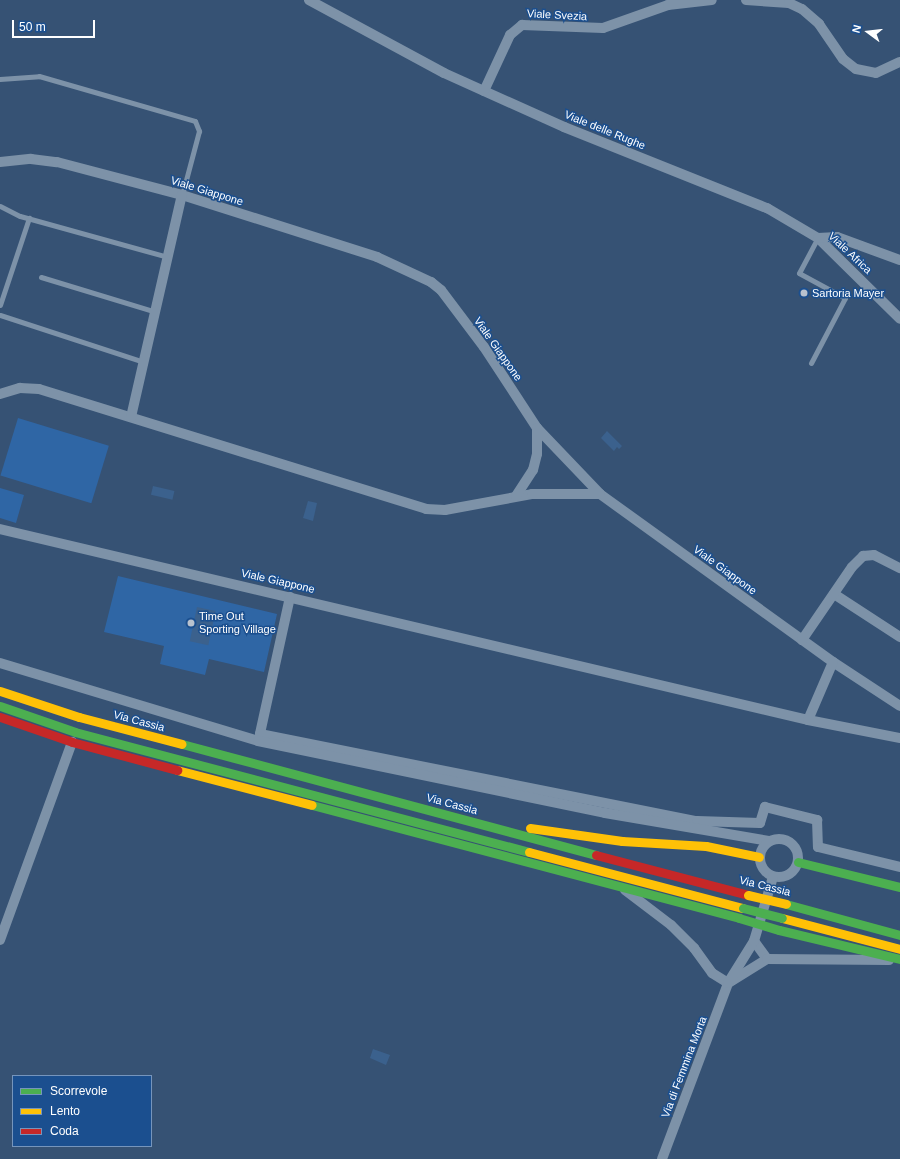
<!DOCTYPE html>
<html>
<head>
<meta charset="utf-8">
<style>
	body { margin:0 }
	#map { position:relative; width:900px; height:1159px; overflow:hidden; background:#365274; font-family:Helvetica,sans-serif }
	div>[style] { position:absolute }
	.green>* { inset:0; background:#2f66a5; transform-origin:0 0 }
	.water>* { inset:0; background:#3b618d; transform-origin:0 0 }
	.lane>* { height:5px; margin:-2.5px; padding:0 2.5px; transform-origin:2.5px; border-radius:2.5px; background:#7d92a8 }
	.street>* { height:10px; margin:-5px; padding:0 5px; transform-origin:5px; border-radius:5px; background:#7d92a8 }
	.street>.ring { margin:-5px; padding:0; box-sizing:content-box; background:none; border:10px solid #7d92a8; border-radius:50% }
	.fast>* { height:9px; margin:-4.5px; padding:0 4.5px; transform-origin:4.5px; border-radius:4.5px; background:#4caf50 }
	.slow>* { height:9px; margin:-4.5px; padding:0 4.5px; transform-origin:4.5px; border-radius:4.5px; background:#ffc107 }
	.jam>* { height:9px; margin:-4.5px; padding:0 4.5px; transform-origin:4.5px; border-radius:4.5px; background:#c62828 }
	.fast-bridge>* { height:9px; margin:-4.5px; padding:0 4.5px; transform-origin:4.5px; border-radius:4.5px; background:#4caf50 }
	.slow-bridge>* { height:9px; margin:-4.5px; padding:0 4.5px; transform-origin:4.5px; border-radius:4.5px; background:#ffc107 }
	.dots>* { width:11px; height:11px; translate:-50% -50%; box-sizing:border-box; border:2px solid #1b4f8f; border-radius:50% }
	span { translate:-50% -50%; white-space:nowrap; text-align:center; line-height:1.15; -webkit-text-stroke:3px #1b4f8f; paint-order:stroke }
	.street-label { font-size:11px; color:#fff }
	.poi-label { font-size:11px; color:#fff }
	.left { translate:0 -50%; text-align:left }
	.legend { position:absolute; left:12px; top:1075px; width:140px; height:72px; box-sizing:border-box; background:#1b4f8f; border:1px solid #7695bc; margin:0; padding:5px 7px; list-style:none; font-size:12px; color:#fff }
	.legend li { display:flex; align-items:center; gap:8px; height:20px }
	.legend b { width:20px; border:1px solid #7695bc }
	.north { position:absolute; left:848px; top:12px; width:40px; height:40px; -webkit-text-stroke:3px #1b4f8f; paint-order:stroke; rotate:285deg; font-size:11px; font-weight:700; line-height:16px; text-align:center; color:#fff }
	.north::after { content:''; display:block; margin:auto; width:14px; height:18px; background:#fff; clip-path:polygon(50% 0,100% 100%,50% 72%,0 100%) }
	.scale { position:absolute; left:12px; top:20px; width:83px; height:18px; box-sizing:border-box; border:2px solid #fff; border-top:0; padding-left:5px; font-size:12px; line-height:14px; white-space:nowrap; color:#fff; -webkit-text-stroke:3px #1b4f8f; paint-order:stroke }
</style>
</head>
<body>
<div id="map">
	<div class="green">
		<i style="left:18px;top:418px;width:95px;height:60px;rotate:17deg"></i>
		<i style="clip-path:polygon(0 488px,24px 495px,16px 523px,0 518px)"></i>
		<i style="clip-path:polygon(118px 576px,277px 614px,264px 672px,209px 659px,205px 675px,160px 664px,164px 646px,104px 632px)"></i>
	</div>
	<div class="water">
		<i style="clip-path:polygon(607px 431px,622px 446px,619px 449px,617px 447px,614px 451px,601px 438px)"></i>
		<i style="left:153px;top:486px;width:22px;height:9px;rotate:13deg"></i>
		<i style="clip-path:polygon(308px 501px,317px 503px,313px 521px,303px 518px)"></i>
		<i style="left:197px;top:607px;width:19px;height:35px;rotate:12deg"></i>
		<i style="clip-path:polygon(373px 1049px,390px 1055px,386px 1065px,370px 1058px)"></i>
	</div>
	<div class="lane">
		<i style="left:0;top:79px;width:39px;rotate:-4deg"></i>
		<i style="left:39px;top:76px;width:162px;rotate:16.1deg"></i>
		<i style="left:195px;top:121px;width:11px;rotate:68deg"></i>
		<i style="left:199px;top:131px;width:66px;rotate:104.9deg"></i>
		<i style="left:0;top:206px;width:22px;rotate:27deg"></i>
		<i style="left:20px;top:216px;width:154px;rotate:15.5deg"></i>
		<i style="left:41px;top:277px;width:120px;rotate:16.9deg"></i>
		<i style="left:0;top:305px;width:92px;rotate:-71.6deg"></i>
		<i style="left:0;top:315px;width:151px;rotate:18.1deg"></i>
		<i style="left:811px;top:363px;width:73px;rotate:-62.4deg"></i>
		<i style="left:845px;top:298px;width:52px;rotate:-151.5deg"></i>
		<i style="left:799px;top:273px;width:40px;rotate:-62deg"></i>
	</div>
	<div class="street">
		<i style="left:309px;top:0;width:153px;rotate:28.4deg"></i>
		<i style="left:444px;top:73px;width:132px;rotate:24.2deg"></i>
		<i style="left:564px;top:127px;width:219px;rotate:21.8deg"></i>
		<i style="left:767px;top:208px;width:59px;rotate:30.5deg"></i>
		<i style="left:818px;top:238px;width:115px;rotate:44.6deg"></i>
		<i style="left:746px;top:0;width:43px;rotate:4deg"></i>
		<i style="left:789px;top:3px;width:14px;rotate:25deg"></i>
		<i style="left:802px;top:9px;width:23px;rotate:41deg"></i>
		<i style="left:819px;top:24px;width:42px;rotate:55.6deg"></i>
		<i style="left:843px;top:59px;width:16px;rotate:38deg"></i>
		<i style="left:856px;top:69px;width:20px;rotate:11deg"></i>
		<i style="left:876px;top:73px;width:26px;rotate:-25deg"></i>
		<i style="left:484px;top:91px;width:62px;rotate:-65.1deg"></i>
		<i style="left:510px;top:35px;width:16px;rotate:-40deg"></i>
		<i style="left:522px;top:25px;width:81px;rotate:2.1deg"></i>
		<i style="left:603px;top:28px;width:69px;rotate:-19.5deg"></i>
		<i style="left:668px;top:5px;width:44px;rotate:-6.5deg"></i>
		<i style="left:0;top:162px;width:31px;rotate:-6deg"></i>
		<i style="left:31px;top:159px;width:26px;rotate:7deg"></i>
		<i style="left:57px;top:162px;width:129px;rotate:14.8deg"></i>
		<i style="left:182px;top:195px;width:205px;rotate:17.6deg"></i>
		<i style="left:377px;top:257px;width:60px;rotate:24.8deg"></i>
		<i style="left:431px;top:282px;width:13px;rotate:39deg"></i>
		<i style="left:441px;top:290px;width:71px;rotate:53deg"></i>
		<i style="left:484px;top:347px;width:97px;rotate:56.8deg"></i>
		<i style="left:537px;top:428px;width:91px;rotate:46.3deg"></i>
		<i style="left:600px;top:494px;width:287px;rotate:35.8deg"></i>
		<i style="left:833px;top:662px;width:80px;rotate:33.3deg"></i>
		<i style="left:818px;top:238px;width:19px;rotate:-3deg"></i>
		<i style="left:837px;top:237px;width:67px;rotate:20.1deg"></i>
		<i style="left:0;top:394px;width:21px;rotate:-17deg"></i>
		<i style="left:20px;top:388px;width:19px;rotate:3deg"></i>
		<i style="left:39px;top:389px;width:405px;rotate:17.2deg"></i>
		<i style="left:426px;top:509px;width:19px;rotate:3deg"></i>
		<i style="left:445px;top:510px;width:88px;rotate:-10.4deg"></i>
		<i style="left:532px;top:494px;width:68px"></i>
		<i style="left:131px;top:417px;width:228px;rotate:-77.1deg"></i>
		<i style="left:516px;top:496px;width:31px;rotate:-57deg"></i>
		<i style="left:533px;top:470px;width:16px;rotate:-76deg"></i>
		<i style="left:537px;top:454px;width:26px;rotate:-90deg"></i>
		<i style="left:0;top:529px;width:830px;rotate:13.3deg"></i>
		<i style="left:808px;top:720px;width:94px;rotate:11.1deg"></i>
		<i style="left:834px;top:594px;width:79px;rotate:33.1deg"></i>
		<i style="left:290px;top:597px;width:140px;rotate:102.4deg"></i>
		<i style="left:260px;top:734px;width:446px;rotate:11.3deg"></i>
		<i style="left:697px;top:821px;width:63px;rotate:1.8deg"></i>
		<i style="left:760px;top:823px;width:17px;rotate:-73deg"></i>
		<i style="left:765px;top:807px;width:54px;rotate:14deg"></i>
		<i style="left:817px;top:820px;width:27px;rotate:88deg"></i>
		<i style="left:818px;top:847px;width:84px;rotate:13.7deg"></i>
		<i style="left:802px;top:640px;width:88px;rotate:-55.6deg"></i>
		<i style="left:852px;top:567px;width:16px;rotate:-45deg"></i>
		<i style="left:863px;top:556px;width:11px;rotate:-5deg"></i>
		<i style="left:874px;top:555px;width:29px;rotate:27deg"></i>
		<i style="left:0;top:663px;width:270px;rotate:16.8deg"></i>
		<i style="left:258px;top:741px;width:354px;rotate:11.7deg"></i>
		<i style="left:605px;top:813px;width:166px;rotate:9.7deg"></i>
		<i style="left:808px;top:720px;width:63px;rotate:-66.7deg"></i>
		<i class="ring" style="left:760px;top:839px;width:28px;height:28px"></i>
		<i style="left:625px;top:890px;width:58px;rotate:37.3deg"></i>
		<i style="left:671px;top:925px;width:33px;rotate:45deg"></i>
		<i style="left:694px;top:948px;width:31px;rotate:54deg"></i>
		<i style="left:712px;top:973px;width:19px;rotate:32deg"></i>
		<i style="left:0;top:940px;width:211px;rotate:-70deg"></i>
		<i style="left:754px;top:941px;width:22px;rotate:54deg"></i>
		<i style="left:730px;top:982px;width:44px;rotate:-31.9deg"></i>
		<i style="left:767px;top:959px;width:122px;rotate:0.5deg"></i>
		<i style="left:662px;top:1159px;width:188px;rotate:-69.4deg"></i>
		<i style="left:728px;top:983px;width:49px;rotate:-58.2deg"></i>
		<i style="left:754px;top:941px;width:67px;rotate:-73.5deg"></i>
	</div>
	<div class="fast">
		<i style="left:0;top:706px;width:79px;rotate:19.1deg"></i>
		<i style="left:75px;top:732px;width:470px;rotate:14.8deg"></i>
		<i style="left:182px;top:744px;width:429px;rotate:15deg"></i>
		<i style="left:312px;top:805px;width:442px;rotate:14.8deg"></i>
		<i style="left:798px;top:862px;width:105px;rotate:13.8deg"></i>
		<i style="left:786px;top:904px;width:118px;rotate:15.2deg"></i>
		<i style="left:779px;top:930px;width:124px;rotate:13.5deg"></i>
	</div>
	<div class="slow">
		<i style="left:0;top:691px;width:83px;rotate:18.2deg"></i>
		<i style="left:79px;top:717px;width:106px;rotate:14.7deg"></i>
		<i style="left:177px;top:770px;width:139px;rotate:14.5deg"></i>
		<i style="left:530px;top:828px;width:93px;rotate:8deg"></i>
		<i style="left:622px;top:841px;width:84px;rotate:3.4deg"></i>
		<i style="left:706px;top:846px;width:54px;rotate:11.7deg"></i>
		<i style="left:529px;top:852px;width:221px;rotate:14.7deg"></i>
		<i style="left:782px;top:918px;width:122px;rotate:14.7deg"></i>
	</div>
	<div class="jam">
		<i style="left:0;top:717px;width:76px;rotate:19.1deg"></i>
		<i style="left:72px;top:742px;width:109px;rotate:14.9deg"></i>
		<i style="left:596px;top:855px;width:157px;rotate:14.7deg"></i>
	</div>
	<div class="fast-bridge">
		<i style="left:743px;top:908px;width:40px;rotate:14.4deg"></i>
		<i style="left:739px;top:918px;width:42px;rotate:16.7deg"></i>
	</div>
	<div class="slow-bridge">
		<i style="left:748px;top:895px;width:39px;rotate:13deg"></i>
	</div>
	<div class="dots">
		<i style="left:804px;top:293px;background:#b9c2ce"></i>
		<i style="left:191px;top:623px;background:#b9c2ce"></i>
	</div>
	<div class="street-label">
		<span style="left:557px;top:15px;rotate:3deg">Viale Svezia</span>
		<span style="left:605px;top:130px;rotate:22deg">Viale delle Rughe</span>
		<span style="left:207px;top:191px;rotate:17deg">Viale Giappone</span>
		<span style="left:850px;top:253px;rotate:43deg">Viale Africa</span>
		<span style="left:498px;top:349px;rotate:55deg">Viale Giappone</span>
		<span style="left:725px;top:570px;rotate:36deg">Viale Giappone</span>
		<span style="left:278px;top:581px;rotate:13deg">Viale Giappone</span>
		<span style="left:139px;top:721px;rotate:15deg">Via Cassia</span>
		<span style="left:452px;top:804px;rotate:15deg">Via Cassia</span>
		<span style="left:765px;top:886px;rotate:14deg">Via Cassia</span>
		<span style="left:684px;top:1067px;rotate:-69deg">Via di Femmina Morta</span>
	</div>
	<div class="poi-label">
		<span class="left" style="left:812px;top:293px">Sartoria Mayer</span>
		<span class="left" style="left:199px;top:623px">Time Out<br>Sporting Village</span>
	</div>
	<ul class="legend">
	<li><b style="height:5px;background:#4caf50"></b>Scorrevole</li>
	<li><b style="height:5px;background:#ffc107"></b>Lento</li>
	<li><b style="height:5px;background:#c62828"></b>Coda</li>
	</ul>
	<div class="north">N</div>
	<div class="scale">50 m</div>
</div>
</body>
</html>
